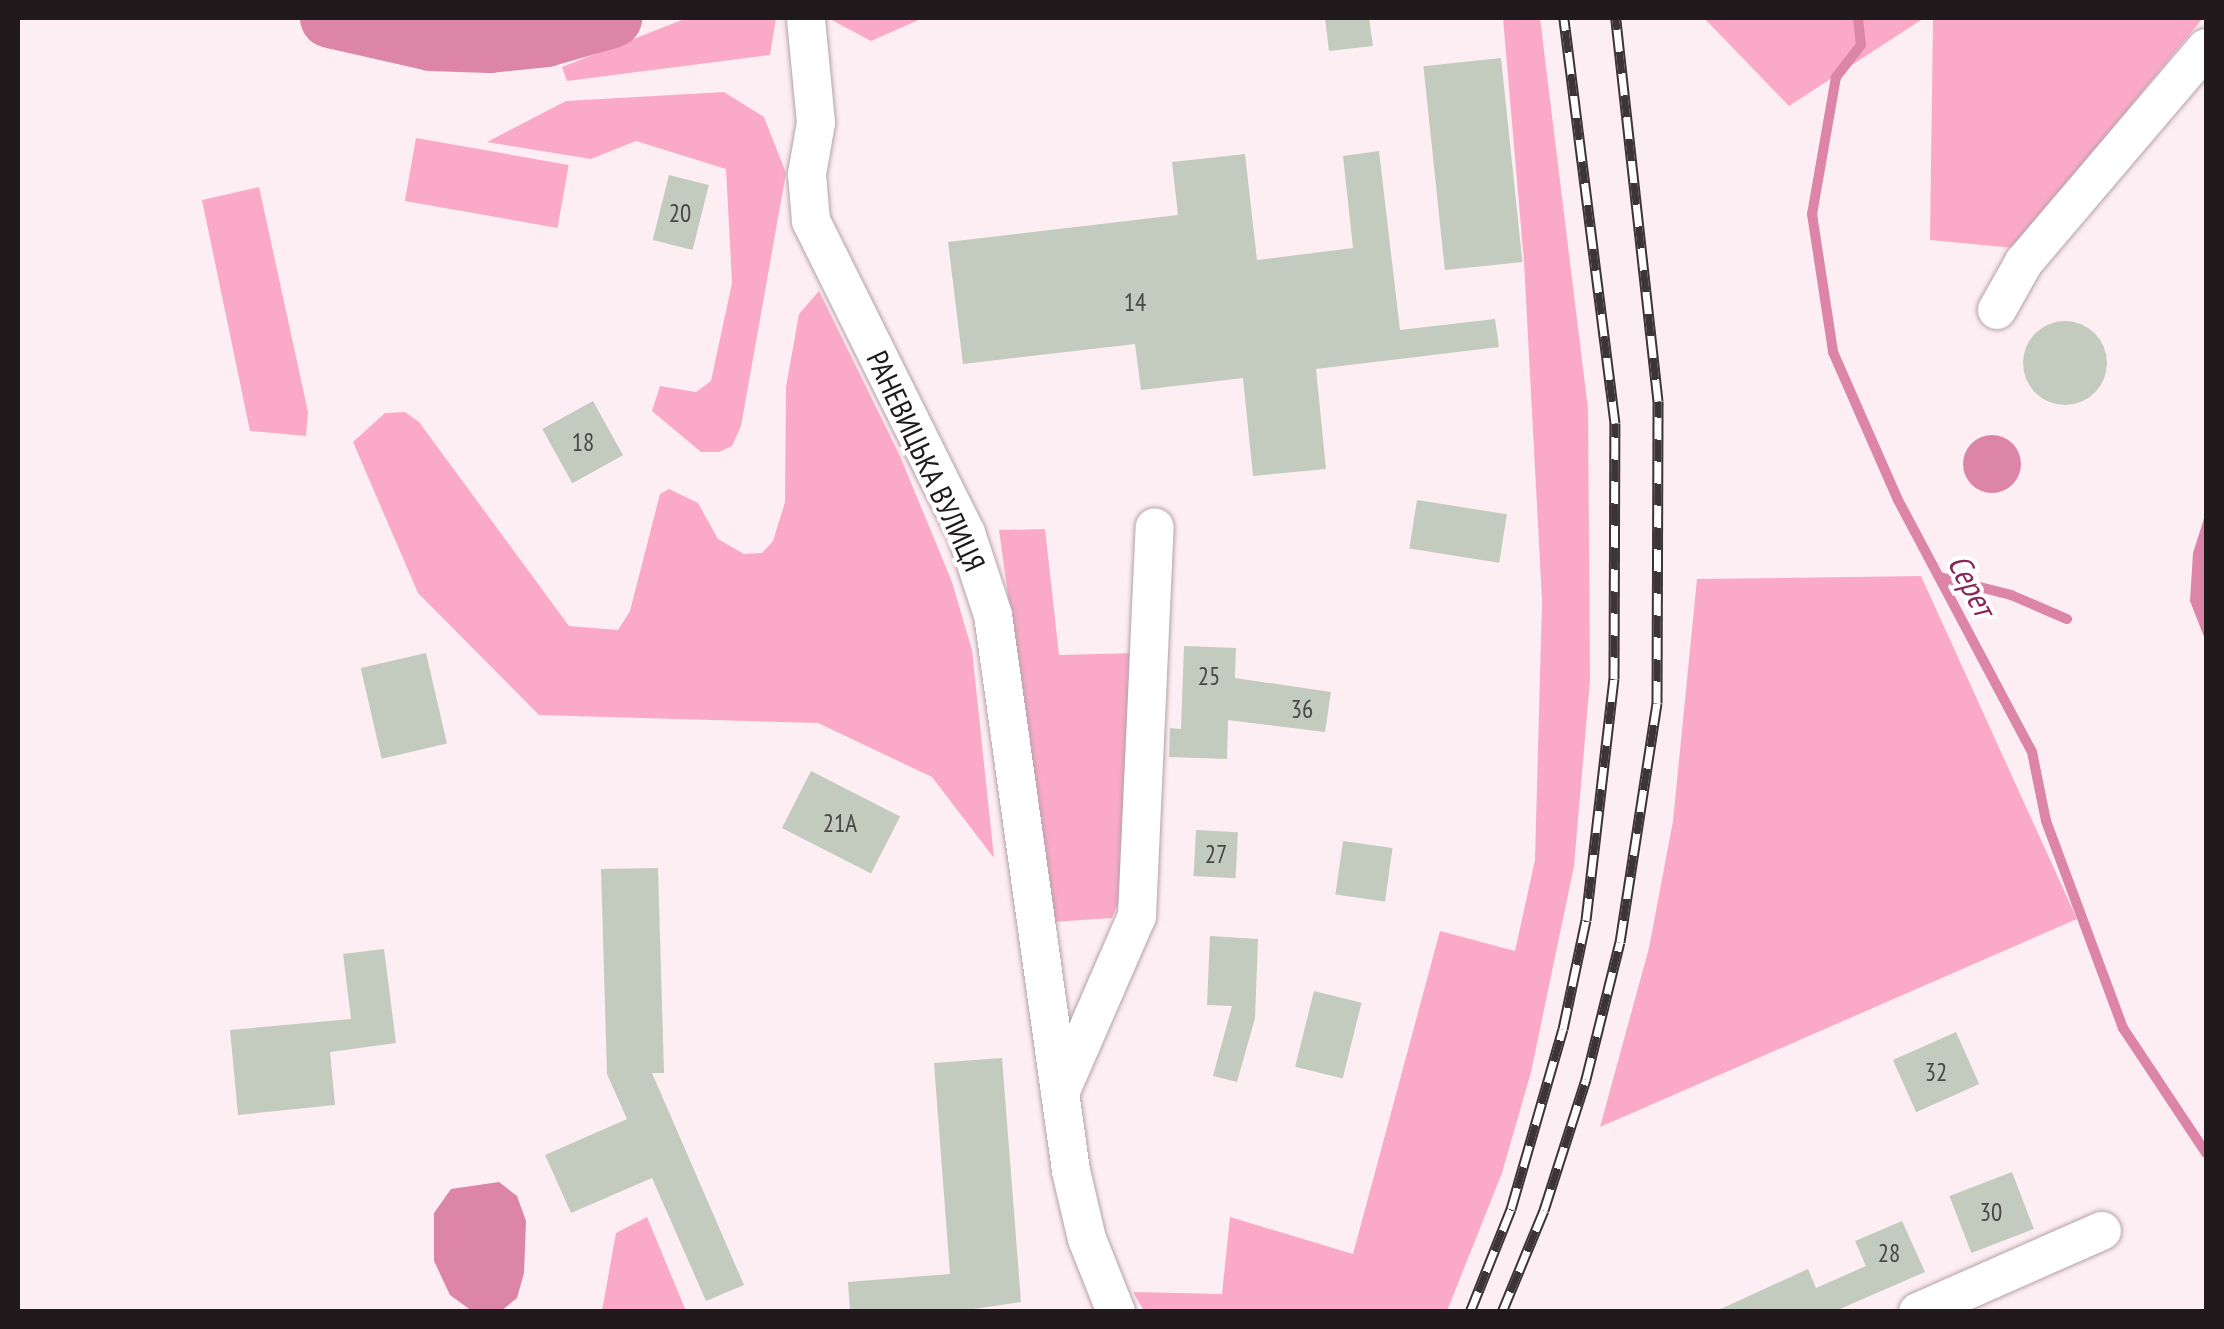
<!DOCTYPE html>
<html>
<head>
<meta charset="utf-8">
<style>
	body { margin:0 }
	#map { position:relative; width:2224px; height:1329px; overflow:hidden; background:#fdeef3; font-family:"PT Sans Narrow",sans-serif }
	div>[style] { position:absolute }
	.green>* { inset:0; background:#faaac7; transform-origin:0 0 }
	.water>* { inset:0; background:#dd85a7 }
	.round { border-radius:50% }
	.stream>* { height:10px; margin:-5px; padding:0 5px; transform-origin:5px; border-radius:5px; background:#dd85a7 }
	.river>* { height:60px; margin:-30px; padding:0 30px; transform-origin:30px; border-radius:30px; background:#dd85a7 }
	.building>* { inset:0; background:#c2cbbd; transform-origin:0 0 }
	.roads { filter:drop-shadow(0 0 2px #b4a2a8) drop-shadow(0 0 2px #b4a2a8) }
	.street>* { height:38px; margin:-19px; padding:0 19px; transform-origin:19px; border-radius:19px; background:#fff }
	.rail>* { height:11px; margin-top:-5.5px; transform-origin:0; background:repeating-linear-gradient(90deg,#fff 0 22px,#3c3436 0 44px); box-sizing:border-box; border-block:2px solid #3c3436 }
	span { translate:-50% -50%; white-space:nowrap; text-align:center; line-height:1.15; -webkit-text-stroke:8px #fff; paint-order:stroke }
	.number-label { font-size:25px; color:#494644 }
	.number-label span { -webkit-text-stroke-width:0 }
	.street-label { font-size:30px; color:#211a1c }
	.water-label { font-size:32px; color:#8b2456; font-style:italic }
	.frame { position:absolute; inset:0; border:20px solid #211a1c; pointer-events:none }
</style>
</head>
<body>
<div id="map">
	<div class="green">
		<i style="clip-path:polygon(687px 18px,776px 18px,770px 55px,567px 81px,562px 67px)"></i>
		<i style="clip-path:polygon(828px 18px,923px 18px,871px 41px)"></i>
		<i style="clip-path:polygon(1503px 18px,1540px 18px,1588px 409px,1590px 680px,1574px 866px,1531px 1072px,1502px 1173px,1447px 1311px,1144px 1311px,1133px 1292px,1222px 1294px,1230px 1217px,1353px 1254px,1440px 931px,1515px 951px,1535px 860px,1542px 600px,1524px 262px)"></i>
		<i style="clip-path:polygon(1704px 18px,1924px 18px,1789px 106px)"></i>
		<i style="clip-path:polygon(1933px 18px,2203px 18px,2014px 248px,1930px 240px)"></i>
		<i style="clip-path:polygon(724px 92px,764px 117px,786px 173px,741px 426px,732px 446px,719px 452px,701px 452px,652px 411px,660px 386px,696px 392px,711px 381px,732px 283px,726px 169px,636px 141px,591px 159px,487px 142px,566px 101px)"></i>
		<i style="left:416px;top:138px;width:155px;height:64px;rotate:10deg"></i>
		<i style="clip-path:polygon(259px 187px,308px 412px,306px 436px,250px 431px,202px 200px)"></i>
		<i style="clip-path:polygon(819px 291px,900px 456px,952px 582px,972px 650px,994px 858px,932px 777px,818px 723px,539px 715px,418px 593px,353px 442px,385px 413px,405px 412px,419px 422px,569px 626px,618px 630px,630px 611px,660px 494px,669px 489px,698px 503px,718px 539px,744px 554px,762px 553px,773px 541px,785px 502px,786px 387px,799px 314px)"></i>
		<i style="clip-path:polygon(1045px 529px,1059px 655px,1135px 653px,1123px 891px,1112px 918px,1053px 922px,999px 530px)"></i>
		<i style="clip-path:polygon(1921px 576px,2077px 919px,1600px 1127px,1649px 948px,1673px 821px,1697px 579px)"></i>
		<i style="clip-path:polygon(647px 1217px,686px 1311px,602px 1311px,616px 1233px)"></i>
	</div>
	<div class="water">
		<i class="round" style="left:1963px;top:435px;width:58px;height:58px"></i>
		<i style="clip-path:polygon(2206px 512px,2206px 642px,2190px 601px,2193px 553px)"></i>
		<i style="clip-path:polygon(499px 1182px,517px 1196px,526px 1221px,524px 1273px,517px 1298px,501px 1311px,472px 1311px,450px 1295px,434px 1261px,434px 1213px,451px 1189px)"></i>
	</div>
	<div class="stream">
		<i style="left:1858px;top:18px;width:27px;rotate:84deg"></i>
		<i style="left:1861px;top:45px;width:41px;rotate:128deg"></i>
		<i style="left:1836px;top:77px;width:139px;rotate:99.9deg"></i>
		<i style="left:1812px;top:214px;width:140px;rotate:81.3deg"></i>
		<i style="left:1833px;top:352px;width:162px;rotate:66.3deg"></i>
		<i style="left:1898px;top:500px;width:285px;rotate:62deg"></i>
		<i style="left:2032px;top:752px;width:70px;rotate:78.5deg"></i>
		<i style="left:2046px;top:821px;width:221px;rotate:69.6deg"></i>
		<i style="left:2123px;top:1028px;width:150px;rotate:56.4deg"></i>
		<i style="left:1940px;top:577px;width:73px;rotate:14.2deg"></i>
		<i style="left:2011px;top:595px;width:61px;rotate:23.2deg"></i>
	</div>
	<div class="river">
		<i style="left:330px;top:18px;width:104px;rotate:12.8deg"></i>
		<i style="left:431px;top:41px;width:59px;rotate:1.9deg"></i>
		<i style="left:490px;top:43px;width:56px;rotate:-6.1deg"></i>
		<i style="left:546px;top:37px;width:69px;rotate:-16.1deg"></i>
	</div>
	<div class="building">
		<i style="clip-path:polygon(1325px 18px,1369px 18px,1373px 46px,1329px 51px)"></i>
		<i style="left:1501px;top:58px;width:205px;height:78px;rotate:84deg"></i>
		<i style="clip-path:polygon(1379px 151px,1400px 330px,1495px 319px,1499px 347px,1316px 369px,1326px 469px,1253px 476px,1243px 378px,1141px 390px,1135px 344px,963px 364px,948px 242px,1178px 215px,1172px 162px,1245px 154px,1257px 260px,1353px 248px,1343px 156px)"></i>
		<i style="left:669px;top:175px;width:41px;height:67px;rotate:14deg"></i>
		<i class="round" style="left:2023px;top:321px;width:84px;height:84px"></i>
		<i style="left:593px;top:401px;width:62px;height:58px;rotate:61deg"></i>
		<i style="left:1417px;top:500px;width:91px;height:49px;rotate:9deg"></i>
		<i style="clip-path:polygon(1184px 646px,1236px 648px,1235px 678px,1331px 692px,1325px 732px,1228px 720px,1227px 759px,1169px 757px,1170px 728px,1181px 729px)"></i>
		<i style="left:426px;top:653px;width:93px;height:67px;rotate:77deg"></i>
		<i style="left:811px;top:771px;width:100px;height:64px;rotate:27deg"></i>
		<i style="left:1196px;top:830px;width:42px;height:46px;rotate:3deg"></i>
		<i style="left:1343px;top:841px;width:50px;height:54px;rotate:8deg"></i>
		<i style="clip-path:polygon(658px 868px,664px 1073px,652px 1073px,744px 1285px,706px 1301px,652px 1178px,571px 1213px,545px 1155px,627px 1119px,607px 1074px,601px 869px)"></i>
		<i style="clip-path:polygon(1210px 936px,1258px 939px,1255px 1018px,1237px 1082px,1213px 1076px,1232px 1006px,1207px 1005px)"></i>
		<i style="clip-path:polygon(384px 949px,396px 1043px,330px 1052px,335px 1105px,238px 1115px,230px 1030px,351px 1019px,343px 954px)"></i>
		<i style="left:1314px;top:991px;width:49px;height:78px;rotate:14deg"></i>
		<i style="left:1956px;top:1032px;width:57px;height:69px;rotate:66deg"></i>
		<i style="clip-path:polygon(1002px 1058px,1021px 1302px,953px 1312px,850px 1312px,848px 1282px,950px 1274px,934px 1063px)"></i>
		<i style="left:2012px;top:1172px;width:61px;height:67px;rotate:69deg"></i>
		<i style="clip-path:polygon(1902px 1221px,1925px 1272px,1833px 1312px,1714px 1312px,1808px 1269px,1816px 1288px,1866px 1266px,1855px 1241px)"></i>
	</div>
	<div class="roads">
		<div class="street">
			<i style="left:806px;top:19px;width:104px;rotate:84.5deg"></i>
			<i style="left:816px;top:123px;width:52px;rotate:100deg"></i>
			<i style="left:807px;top:174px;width:47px;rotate:85.1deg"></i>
			<i style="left:811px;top:221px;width:348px;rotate:63.6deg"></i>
			<i style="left:966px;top:533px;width:86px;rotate:71.8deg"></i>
			<i style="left:993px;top:615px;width:561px;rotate:82.01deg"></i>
			<i style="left:1071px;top:1171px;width:70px;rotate:76.8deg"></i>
			<i style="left:1087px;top:1239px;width:79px;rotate:68.3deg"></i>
			<i style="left:1997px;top:310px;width:55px;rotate:-60.6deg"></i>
			<i style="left:2024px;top:262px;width:281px;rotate:-49.6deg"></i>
			<i style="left:1060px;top:1093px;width:193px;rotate:-66.5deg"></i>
			<i style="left:1137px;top:916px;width:389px;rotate:-87.4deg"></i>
			<i style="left:1918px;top:1312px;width:201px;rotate:-23.8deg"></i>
		</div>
	</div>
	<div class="rail">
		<i style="left:1470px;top:1312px;width:111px;rotate:-68.3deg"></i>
		<i style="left:1511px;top:1209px;width:187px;rotate:-73.9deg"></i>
		<i style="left:1563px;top:1029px;width:111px;rotate:-78.1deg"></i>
		<i style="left:1586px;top:920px;width:243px;rotate:-83.4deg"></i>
		<i style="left:1614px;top:679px;width:256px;rotate:-89.8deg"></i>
		<i style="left:1615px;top:423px;width:408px;rotate:-97.2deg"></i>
		<i style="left:1502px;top:1312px;width:110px;rotate:-67.6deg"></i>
		<i style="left:1544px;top:1210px;width:138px;rotate:-72.2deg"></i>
		<i style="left:1586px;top:1079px;width:141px;rotate:-76.1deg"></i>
		<i style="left:1620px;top:942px;width:242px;rotate:-81.2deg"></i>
		<i style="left:1657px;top:703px;width:302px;rotate:-89.8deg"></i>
		<i style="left:1658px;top:401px;width:385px;rotate:-96.3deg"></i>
	</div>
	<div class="number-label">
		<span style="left:680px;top:213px">20</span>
		<span style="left:1135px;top:302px">14</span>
		<span style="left:583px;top:442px">18</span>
		<span style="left:1209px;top:676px">25</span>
		<span style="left:1302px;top:709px">36</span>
		<span style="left:840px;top:823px">21А</span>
		<span style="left:1216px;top:854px">27</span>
		<span style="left:1936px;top:1072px">32</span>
		<span style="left:1991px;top:1212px">30</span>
		<span style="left:1889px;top:1253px">28</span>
	</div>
	<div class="street-label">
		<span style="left:926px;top:461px;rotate:65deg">РАНЕВИЦЬКА ВУЛИЦЯ</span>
	</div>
	<div class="water-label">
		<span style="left:1972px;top:585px;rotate:62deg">Серет</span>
	</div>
	<div class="frame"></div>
</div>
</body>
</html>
